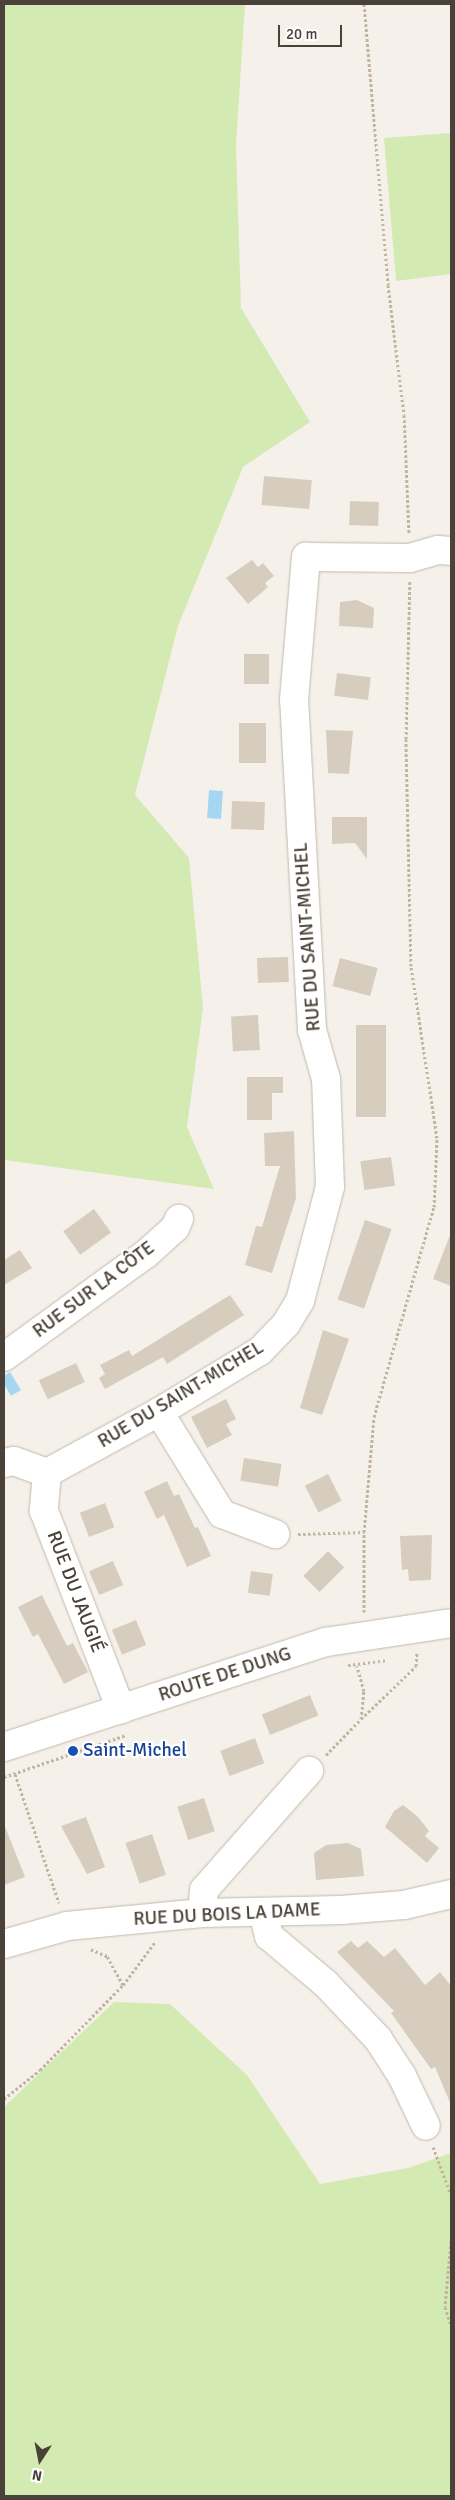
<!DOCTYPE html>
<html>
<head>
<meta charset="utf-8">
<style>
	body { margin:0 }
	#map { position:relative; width:455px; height:2500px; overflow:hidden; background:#f5f1ea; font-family:Signika,sans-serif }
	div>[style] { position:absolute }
	.green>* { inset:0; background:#d4eab3 }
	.water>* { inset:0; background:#a6d7f2; transform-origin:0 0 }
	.building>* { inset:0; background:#d7cdbf; transform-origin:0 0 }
	.path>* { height:3px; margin-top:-1.5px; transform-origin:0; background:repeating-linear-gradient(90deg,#c3b49d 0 2.5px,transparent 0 5px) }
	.roads { filter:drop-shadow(0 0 1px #c1b9ac) drop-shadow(0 0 1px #c1b9ac) }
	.minor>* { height:28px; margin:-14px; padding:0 14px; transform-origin:14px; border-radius:14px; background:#fff }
	.dots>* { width:14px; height:14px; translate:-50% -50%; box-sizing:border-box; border:2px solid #fff; border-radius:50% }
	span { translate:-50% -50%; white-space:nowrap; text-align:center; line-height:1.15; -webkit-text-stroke:4.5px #fff; paint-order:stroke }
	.street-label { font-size:19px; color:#4a4238 }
	.transit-label { font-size:19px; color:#164399 }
	.left { translate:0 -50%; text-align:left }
	.frame { position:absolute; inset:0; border:5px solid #4a4238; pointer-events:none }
	.north { position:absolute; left:15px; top:2435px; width:50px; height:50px; -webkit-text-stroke:4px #fff; paint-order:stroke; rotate:191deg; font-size:14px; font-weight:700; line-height:20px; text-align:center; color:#4a4238 }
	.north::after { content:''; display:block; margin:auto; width:18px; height:22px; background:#4a4238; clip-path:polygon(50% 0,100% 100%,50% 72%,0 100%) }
	.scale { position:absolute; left:278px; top:25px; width:64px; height:22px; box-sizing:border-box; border:2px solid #4a4238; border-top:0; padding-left:6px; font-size:15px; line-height:18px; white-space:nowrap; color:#4a4238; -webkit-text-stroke:4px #fff; paint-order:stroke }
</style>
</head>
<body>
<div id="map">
	<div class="green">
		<i style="clip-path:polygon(4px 4px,245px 4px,236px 145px,241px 308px,310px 422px,243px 467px,178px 626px,135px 795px,189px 858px,203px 1008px,187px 1127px,214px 1189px,4px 1160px)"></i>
		<i style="clip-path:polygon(451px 133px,451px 274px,396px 281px,384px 138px)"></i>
		<i style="clip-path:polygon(114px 2002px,170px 2004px,247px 2075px,320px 2184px,408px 2168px,451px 2153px,451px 2496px,4px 2496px,4px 2107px)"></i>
	</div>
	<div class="water">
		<i style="left:209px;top:790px;width:14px;height:28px;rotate:4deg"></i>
		<i style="clip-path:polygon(10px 1372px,21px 1390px,11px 1396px,4px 1384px,4px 1376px)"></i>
	</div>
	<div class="building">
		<i style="left:264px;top:476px;width:48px;height:29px;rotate:5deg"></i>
		<i style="left:350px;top:501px;width:29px;height:24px;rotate:2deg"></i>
		<i style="clip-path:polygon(252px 560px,258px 567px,263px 563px,274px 576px,265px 583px,268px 587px,248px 604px,226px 578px)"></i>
		<i style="clip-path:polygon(357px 600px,374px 608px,373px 628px,339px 626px,340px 602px)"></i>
		<i style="left:244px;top:654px;width:25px;height:30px"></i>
		<i style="left:337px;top:673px;width:34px;height:23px;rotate:7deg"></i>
		<i style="left:239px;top:723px;width:27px;height:40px"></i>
		<i style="clip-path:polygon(326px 730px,353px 731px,349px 774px,328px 773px)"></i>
		<i style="left:232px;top:801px;width:33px;height:28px;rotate:2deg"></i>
		<i style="clip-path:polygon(332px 817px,367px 817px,367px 859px,355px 843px,332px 844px)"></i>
		<i style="left:288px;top:957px;width:25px;height:31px;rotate:88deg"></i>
		<i style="left:340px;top:958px;width:39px;height:29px;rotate:15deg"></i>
		<i style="left:258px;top:1015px;width:35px;height:27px;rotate:87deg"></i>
		<i style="left:386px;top:1025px;width:92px;height:30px;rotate:90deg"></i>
		<i style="clip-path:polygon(247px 1077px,283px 1077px,283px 1093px,272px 1093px,272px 1120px,247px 1120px)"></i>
		<i style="clip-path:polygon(294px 1131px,296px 1198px,272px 1273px,245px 1265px,256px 1226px,262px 1227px,280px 1166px,265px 1166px,264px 1133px)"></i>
		<i style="left:391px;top:1157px;width:29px;height:31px;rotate:82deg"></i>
		<i style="left:94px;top:1209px;width:29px;height:38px;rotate:54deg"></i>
		<i style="left:365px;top:1220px;width:28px;height:84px;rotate:19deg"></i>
		<i style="clip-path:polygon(450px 1235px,451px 1235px,451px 1286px,433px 1279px)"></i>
		<i style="clip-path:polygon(20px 1250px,32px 1268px,4px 1285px,4px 1260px)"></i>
		<i style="clip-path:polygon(230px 1295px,244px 1315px,167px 1364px,163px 1357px,105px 1389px,99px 1378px,105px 1374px,100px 1365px,129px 1350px,132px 1356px)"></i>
		<i style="clip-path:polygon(323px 1330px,349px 1339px,322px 1415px,300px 1408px)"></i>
		<i style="left:76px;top:1363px;width:21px;height:41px;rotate:65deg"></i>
		<i style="clip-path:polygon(226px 1399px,236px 1419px,226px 1424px,232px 1435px,207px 1448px,191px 1417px)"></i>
		<i style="left:244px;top:1458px;width:38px;height:23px;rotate:9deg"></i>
		<i style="left:328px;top:1474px;width:30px;height:26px;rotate:63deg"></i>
		<i style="clip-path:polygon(167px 1481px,174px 1496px,179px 1494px,195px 1528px,198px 1527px,211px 1556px,187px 1567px,164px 1515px,157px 1519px,144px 1492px)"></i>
		<i style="left:105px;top:1503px;width:26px;height:27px;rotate:69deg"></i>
		<i style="clip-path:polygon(432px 1535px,431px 1580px,409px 1581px,408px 1569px,402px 1570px,400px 1536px)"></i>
		<i style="left:328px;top:1551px;width:23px;height:35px;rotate:45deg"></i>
		<i style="left:113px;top:1561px;width:26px;height:26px;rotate:67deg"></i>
		<i style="left:251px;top:1571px;width:22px;height:22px;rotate:8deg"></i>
		<i style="clip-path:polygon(42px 1595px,67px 1646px,73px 1643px,88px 1672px,64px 1684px,38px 1634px,33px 1637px,18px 1607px)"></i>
		<i style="left:136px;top:1620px;width:27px;height:26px;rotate:68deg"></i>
		<i style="left:310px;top:1695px;width:22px;height:52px;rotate:68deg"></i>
		<i style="left:255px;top:1738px;width:27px;height:37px;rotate:70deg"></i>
		<i style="left:204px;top:1798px;width:35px;height:28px;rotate:72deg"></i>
		<i style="clip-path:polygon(403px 1805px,418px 1817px,429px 1831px,425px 1836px,439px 1848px,427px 1863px,385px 1827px,394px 1811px)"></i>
		<i style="clip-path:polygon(86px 1817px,105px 1867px,87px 1874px,61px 1826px)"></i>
		<i style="clip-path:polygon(4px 1824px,25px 1877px,4px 1885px)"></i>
		<i style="left:152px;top:1834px;width:43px;height:28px;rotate:71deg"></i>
		<i style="clip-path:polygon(348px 1843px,361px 1849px,364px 1876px,316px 1880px,314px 1853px,326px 1845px)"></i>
		<i style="clip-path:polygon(351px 1941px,358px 1948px,367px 1941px,384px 1957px,395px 1948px,425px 1985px,440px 1972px,451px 1986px,451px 2105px,435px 2067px,431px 2069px,391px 2013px,394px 2011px,337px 1952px)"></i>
	</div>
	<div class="path">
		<i style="left:364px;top:4px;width:282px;rotate:85.1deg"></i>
		<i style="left:388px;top:285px;width:131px;rotate:83deg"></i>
		<i style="left:404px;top:415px;width:119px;rotate:87.6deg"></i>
		<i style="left:298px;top:1534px;width:66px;rotate:-1.7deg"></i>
		<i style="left:364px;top:1612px;width:80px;rotate:-90deg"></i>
		<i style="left:364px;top:1532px;width:115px;rotate:-85deg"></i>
		<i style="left:374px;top:1417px;width:218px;rotate:-74.1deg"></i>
		<i style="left:434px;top:1207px;width:69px;rotate:-87.5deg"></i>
		<i style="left:437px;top:1138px;width:174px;rotate:-98.6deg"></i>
		<i style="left:411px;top:966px;width:227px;rotate:-91.3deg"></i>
		<i style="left:406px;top:739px;width:159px;rotate:-88.6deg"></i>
		<i style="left:348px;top:1665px;width:38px;rotate:-7deg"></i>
		<i style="left:361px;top:1719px;width:76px;rotate:-43.9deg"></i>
		<i style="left:416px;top:1666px;width:14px;rotate:-86deg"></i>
		<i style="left:326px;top:1755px;width:50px;rotate:-45.8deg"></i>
		<i style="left:361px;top:1719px;width:28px;rotate:-84deg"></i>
		<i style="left:364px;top:1691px;width:26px;rotate:-106deg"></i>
		<i style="left:15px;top:1774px;width:136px;rotate:71.2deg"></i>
		<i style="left:4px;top:1777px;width:129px;rotate:-19deg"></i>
		<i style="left:123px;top:1985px;width:54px;rotate:-53.3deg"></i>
		<i style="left:4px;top:2099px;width:46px;rotate:-38.9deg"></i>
		<i style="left:40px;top:2070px;width:119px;rotate:-45.7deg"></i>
		<i style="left:123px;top:1985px;width:33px;rotate:-119deg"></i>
		<i style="left:107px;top:1956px;width:18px;rotate:-158deg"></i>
		<i style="left:433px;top:2147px;width:51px;rotate:69.4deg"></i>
		<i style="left:451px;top:2241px;width:66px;rotate:95.2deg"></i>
		<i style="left:445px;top:2307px;width:19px;rotate:72deg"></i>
	</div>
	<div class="roads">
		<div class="minor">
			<i style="left:4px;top:1357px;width:175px;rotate:-36deg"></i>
			<i style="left:146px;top:1254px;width:39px;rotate:-42deg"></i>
			<i style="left:175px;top:1228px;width:10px;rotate:-66deg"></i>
			<i style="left:159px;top:1412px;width:120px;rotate:58.3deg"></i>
			<i style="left:222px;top:1514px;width:57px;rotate:20.7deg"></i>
			<i style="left:4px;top:1463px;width:10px;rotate:-11deg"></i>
			<i style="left:14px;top:1461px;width:35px;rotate:20deg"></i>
			<i style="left:47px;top:1473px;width:128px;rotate:-28.6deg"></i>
			<i style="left:159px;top:1412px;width:118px;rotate:-31.1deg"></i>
			<i style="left:260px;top:1351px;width:37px;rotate:-46deg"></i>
			<i style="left:286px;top:1324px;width:27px;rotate:-59deg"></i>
			<i style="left:300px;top:1301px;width:118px;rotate:-75.3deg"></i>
			<i style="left:330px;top:1187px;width:108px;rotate:-92.1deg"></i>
			<i style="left:326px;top:1079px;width:51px;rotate:-105.9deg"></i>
			<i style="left:312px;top:1030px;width:330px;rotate:-93.1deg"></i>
			<i style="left:294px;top:700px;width:144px;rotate:-85.2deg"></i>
			<i style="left:306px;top:557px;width:104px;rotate:0.6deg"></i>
			<i style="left:410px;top:558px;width:29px;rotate:-16deg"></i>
			<i style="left:438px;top:550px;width:13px;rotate:4deg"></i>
			<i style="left:47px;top:1473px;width:38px;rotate:95deg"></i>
			<i style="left:44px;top:1511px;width:213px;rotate:68.8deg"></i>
			<i style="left:4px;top:1747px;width:339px;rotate:-18.1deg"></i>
			<i style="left:326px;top:1642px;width:126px;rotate:-8.6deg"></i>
			<i style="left:263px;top:1912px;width:25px;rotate:76deg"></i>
			<i style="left:269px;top:1936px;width:75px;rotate:40.1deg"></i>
			<i style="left:326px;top:1984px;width:76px;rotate:46.6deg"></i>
			<i style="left:378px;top:2039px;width:44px;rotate:57deg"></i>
			<i style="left:402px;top:2076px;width:55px;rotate:64.4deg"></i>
			<i style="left:202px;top:1913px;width:23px;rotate:-85deg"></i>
			<i style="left:204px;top:1890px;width:159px;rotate:-48.6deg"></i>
			<i style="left:4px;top:1944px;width:66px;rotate:-15.9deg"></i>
			<i style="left:67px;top:1926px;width:136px;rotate:-5.5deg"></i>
			<i style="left:202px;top:1913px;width:139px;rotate:-1.2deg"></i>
			<i style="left:341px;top:1910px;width:63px;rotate:-4.5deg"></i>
			<i style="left:404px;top:1905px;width:48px;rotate:-13.2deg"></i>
		</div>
	</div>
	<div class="dots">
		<i style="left:73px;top:1751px;background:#1a4fb4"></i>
	</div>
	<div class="street-label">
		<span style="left:308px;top:937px;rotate:-94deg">RUE DU SAINT-MICHEL</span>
		<span style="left:94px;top:1290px;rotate:-37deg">RUE SUR LA CÔTE</span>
		<span style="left:181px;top:1395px;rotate:-31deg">RUE DU SAINT-MICHEL</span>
		<span style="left:75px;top:1592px;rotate:69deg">RUE DU JAUGIÉ</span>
		<span style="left:225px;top:1675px;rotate:-18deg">ROUTE DE DUNG</span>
		<span style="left:227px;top:1915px;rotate:-3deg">RUE DU BOIS LA DAME</span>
	</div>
	<div class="transit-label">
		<span class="left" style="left:83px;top:1751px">Saint-Michel</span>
	</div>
	<div class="frame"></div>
	<div class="north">N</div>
	<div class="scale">20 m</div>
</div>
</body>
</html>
